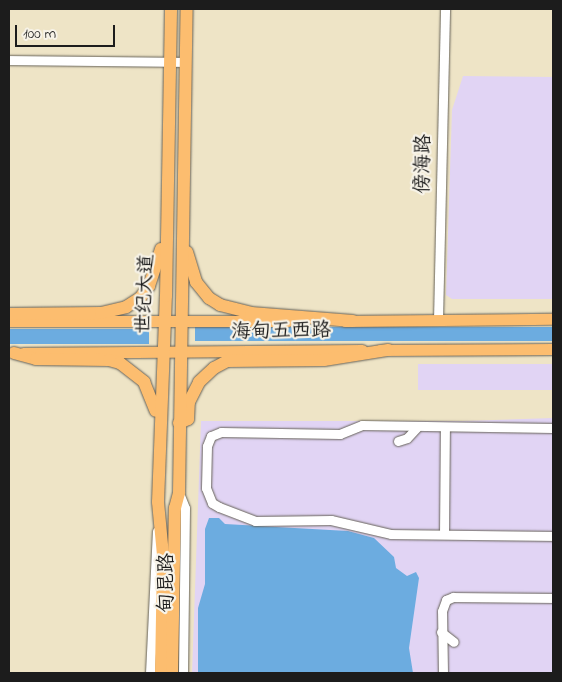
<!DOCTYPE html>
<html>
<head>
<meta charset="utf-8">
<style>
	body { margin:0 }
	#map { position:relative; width:562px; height:682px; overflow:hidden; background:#eee4c6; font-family:"Indie Flower","LXGW WenKai TC",sans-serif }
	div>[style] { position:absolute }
	.built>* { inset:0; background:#e1d4f4; transform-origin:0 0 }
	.water>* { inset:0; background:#6cace0; transform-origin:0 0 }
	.roads { filter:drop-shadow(0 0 1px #666258) drop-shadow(0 0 1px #666258) }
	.minor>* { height:9px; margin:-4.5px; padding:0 4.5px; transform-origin:4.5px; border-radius:4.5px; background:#fff }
	.major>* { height:11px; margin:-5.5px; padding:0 5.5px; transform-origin:5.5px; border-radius:5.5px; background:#fcbd6f }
	.highway>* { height:12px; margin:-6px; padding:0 6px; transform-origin:6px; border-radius:6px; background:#fcbd6f }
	span { translate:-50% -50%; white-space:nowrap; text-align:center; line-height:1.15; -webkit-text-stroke:4.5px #f7f3e8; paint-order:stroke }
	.street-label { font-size:20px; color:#1c1c1c }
	.frame { position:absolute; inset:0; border:10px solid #1c1c1c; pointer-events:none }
	.scale { position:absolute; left:15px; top:25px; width:100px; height:22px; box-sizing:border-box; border:2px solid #1c1c1c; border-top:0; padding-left:6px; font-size:15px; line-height:18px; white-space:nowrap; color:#1c1c1c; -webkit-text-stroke:4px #f7f3e8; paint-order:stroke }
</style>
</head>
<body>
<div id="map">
	<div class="built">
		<i style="clip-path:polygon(463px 76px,553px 77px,553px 299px,452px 299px,446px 295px,452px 110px)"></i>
		<i style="left:553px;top:364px;width:26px;height:135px;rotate:90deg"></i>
		<i style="clip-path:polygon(553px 418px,553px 673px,192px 673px,201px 421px,462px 421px)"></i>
	</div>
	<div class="water">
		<i style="left:553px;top:327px;width:14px;height:358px;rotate:90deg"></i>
		<i style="left:149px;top:329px;width:15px;height:140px;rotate:90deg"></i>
		<i style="clip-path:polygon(209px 518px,219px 518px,225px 524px,348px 531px,374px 538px,394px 557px,396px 568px,407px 576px,416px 572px,419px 578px,409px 648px,413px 673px,198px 673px,198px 608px,205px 584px,205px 529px)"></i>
	</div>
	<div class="roads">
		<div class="minor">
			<i style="left:9px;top:60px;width:177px;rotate:0.6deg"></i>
			<i style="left:438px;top:320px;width:311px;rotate:-88.7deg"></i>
			<i style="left:553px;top:428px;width:191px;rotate:-179.1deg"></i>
			<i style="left:362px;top:425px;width:24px;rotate:158deg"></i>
			<i style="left:340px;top:434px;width:119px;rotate:-179deg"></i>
			<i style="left:221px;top:432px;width:11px;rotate:158deg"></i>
			<i style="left:211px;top:436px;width:11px;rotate:112deg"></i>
			<i style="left:207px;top:446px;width:42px;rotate:91.4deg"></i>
			<i style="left:206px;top:488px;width:16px;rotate:68deg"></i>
			<i style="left:212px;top:503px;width:8px;rotate:30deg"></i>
			<i style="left:219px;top:507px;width:39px;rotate:21deg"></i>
			<i style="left:255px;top:521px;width:76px;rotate:-0.8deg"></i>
			<i style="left:331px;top:520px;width:62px;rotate:13.1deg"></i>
			<i style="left:391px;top:534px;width:162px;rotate:0.7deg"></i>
			<i style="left:398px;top:441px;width:9px;rotate:-18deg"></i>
			<i style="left:407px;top:438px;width:16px;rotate:-47deg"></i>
			<i style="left:179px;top:493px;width:16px;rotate:68deg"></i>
			<i style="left:185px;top:508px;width:165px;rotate:90.7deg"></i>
			<i style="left:444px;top:534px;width:106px;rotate:-89.5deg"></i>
			<i style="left:441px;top:632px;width:16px;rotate:38deg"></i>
			<i style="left:150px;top:673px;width:142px;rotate:-87.2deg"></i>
			<i style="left:443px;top:673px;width:62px;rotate:-90.9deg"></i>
			<i style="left:442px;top:611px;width:12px;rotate:-70deg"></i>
			<i style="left:446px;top:600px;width:8px;rotate:-23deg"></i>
			<i style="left:453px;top:597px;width:100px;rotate:0.6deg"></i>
		</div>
		<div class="major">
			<i style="left:9px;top:321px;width:278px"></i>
			<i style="left:345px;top:321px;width:208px;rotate:-0.6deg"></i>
			<i style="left:380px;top:350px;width:173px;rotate:-0.3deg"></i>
			<i style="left:23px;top:353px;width:339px;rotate:-0.5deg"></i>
		</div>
		<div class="highway">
			<i style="left:187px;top:252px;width:31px;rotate:73deg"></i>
			<i style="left:196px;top:282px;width:21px;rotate:51deg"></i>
			<i style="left:209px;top:298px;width:13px;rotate:32deg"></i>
			<i style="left:220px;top:305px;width:32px;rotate:14deg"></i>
			<i style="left:251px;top:313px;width:102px;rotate:4.5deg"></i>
			<i style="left:9px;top:314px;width:92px;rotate:-0.6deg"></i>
			<i style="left:101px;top:313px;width:26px;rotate:-13deg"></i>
			<i style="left:126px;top:307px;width:17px;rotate:-33deg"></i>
			<i style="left:140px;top:298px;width:15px;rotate:-53deg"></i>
			<i style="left:149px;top:286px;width:39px;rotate:-72deg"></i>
			<i style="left:14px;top:353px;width:23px;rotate:15deg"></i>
			<i style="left:36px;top:359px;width:73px;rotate:0.8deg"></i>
			<i style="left:109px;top:360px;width:11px;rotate:15deg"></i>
			<i style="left:120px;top:363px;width:31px;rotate:38deg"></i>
			<i style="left:144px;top:382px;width:31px;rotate:68deg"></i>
			<i style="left:179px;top:423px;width:10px;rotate:-24deg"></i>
			<i style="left:188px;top:419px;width:17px;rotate:-87deg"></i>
			<i style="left:189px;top:402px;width:22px;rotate:-63deg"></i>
			<i style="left:199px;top:382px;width:21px;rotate:-43deg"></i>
			<i style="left:214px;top:368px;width:15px;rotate:-28deg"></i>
			<i style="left:227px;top:361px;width:97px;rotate:-0.6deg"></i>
			<i style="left:324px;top:360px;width:65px;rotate:-8.9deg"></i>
			<i style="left:161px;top:673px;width:118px;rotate:-89deg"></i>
			<i style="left:163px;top:555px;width:53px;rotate:-95.4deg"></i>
			<i style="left:158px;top:502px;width:206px;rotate:-87.8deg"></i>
			<i style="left:166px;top:296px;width:287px;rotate:-89deg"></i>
			<i style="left:172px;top:673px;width:165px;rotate:-89deg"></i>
			<i style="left:175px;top:508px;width:16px;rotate:-75deg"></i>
			<i style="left:179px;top:493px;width:484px;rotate:-89.1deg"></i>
		</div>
	</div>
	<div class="street-label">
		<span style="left:424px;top:164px;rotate:-89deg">傍海路</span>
		<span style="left:146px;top:294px;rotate:-87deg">世纪大道</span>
		<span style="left:281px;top:332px;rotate:-1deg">海甸五西路</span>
		<span style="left:167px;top:583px;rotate:-90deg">甸昆路</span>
	</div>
	<div class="frame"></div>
	<div class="scale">100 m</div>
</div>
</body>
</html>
